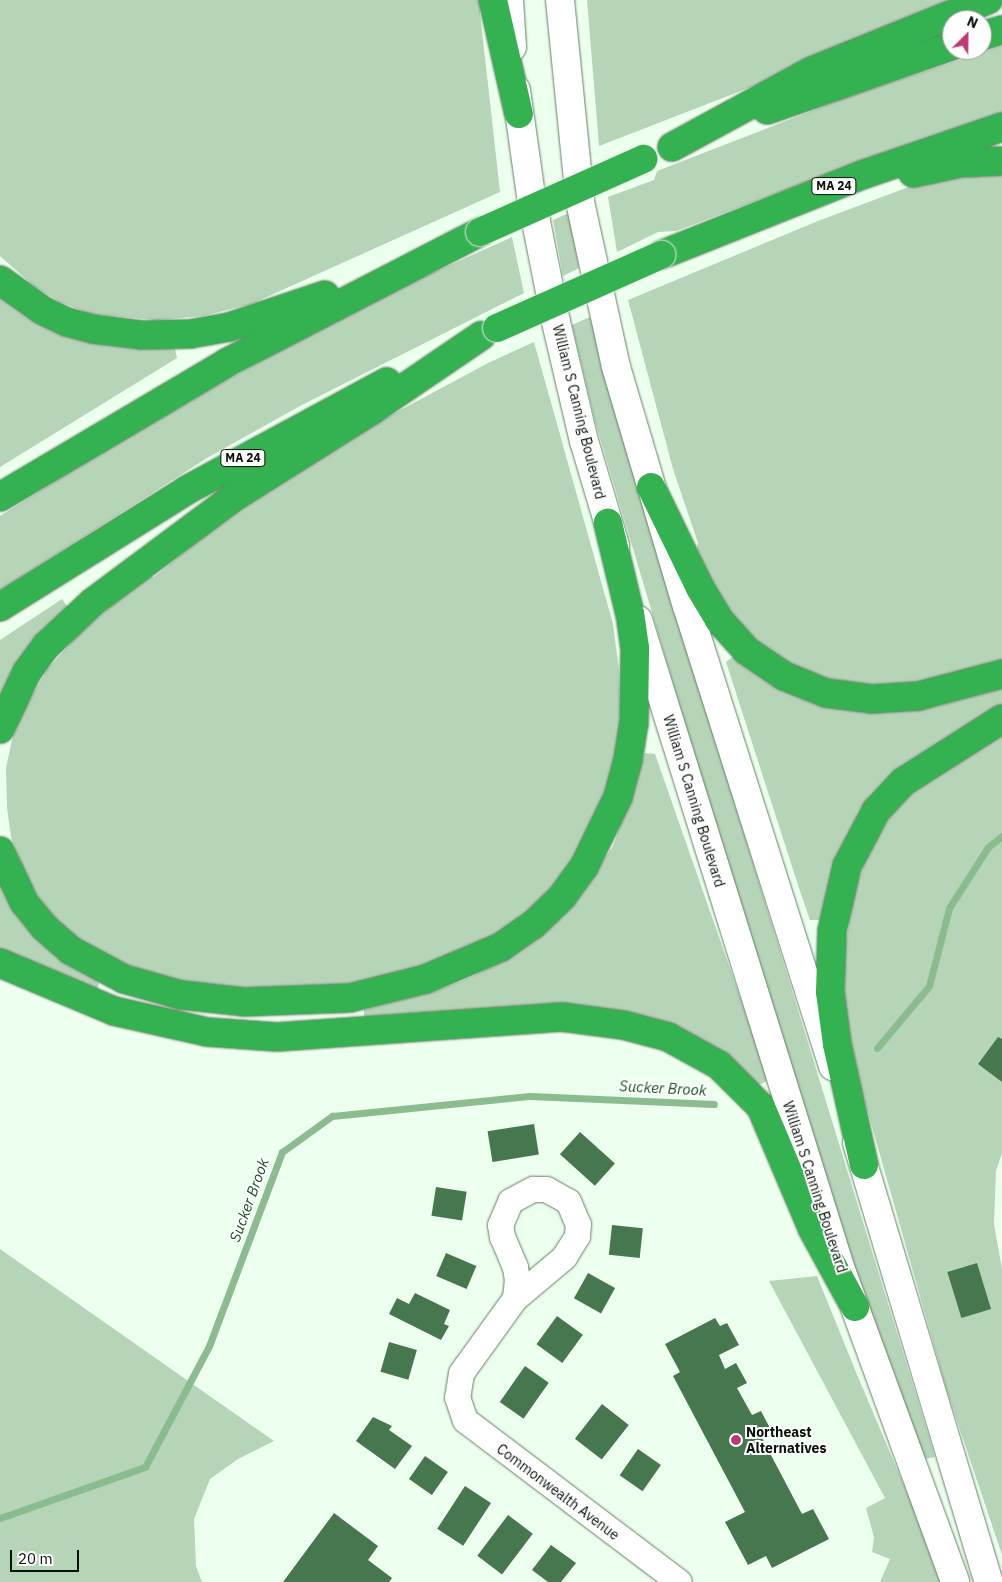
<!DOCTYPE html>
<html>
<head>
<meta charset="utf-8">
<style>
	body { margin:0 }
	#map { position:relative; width:1002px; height:1582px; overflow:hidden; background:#edffee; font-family:"IBM Plex Sans",sans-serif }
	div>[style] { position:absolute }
	.green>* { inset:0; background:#b6d4b8 }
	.stream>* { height:7px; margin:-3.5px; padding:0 3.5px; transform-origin:3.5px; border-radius:3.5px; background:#8abc8f }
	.building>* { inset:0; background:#47774e; transform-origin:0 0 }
	.roads { filter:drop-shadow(0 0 1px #647f66) drop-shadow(0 0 1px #647f66) }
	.minor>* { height:25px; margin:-12.5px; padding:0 12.5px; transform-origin:12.5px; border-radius:12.5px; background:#fff }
	.secondary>* { height:28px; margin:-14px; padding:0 14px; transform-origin:14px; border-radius:14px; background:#fff }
	.motorway>* { height:28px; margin:-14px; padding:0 14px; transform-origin:14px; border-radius:14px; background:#34b151 }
	.bridges { filter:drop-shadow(0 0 1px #e6e7e6) drop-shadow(0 0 1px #e6e7e6) }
	.motorway-bridge>* { height:28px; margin:-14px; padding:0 14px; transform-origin:14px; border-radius:14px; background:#34b151 }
	.dots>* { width:14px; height:14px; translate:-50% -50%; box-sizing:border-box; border:2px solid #fff; border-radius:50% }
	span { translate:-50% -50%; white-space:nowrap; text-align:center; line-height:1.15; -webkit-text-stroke:4px #fff; paint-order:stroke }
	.shield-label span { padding:1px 4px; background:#fff; border:1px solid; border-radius:4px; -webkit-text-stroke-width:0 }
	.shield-label { font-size:12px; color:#071108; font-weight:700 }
	.street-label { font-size:14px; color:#071108 }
	.poi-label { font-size:14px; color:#071108; font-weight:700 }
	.left { translate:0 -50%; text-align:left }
	.water-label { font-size:15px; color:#184e23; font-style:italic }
	.north { position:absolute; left:942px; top:10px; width:50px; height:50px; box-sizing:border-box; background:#fff; border:1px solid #9ca09c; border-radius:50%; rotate:23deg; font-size:14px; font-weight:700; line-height:20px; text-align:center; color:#071108 }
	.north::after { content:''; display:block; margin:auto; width:18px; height:22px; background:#c03875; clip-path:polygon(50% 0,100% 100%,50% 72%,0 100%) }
	.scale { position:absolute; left:10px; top:1550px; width:69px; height:22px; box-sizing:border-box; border:2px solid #071108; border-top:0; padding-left:6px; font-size:15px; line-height:18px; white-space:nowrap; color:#071108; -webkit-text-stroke:4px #fff; paint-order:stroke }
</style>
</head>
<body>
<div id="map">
	<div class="green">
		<i style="clip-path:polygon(0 0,481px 0,480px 13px,500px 192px,251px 304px,203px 316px,157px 320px,91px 314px,60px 302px,34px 286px,0 256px)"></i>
		<i style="clip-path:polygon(587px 0,963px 0,857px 46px,599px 146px)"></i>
		<i style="clip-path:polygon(1002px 46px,1002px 113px,872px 157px,676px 231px,658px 232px,617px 252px,608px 197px,654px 180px,657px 171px,845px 98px)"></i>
		<i style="clip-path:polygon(1002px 174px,1002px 660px,938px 680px,888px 686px,839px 681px,808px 673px,776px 657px,750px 637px,718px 597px,697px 547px,698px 543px,673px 469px,628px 300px,818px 221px,906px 188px,944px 179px)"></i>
		<i style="clip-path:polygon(569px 213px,579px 268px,563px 276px,553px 220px)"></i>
		<i style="clip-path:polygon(512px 237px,524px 293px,300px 406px,207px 458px,0 590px,0 516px,104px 451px,273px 354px,395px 290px)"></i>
		<i style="clip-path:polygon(0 296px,40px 323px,88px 341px,175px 349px,177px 358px,0 467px)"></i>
		<i style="clip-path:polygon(590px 317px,642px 501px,935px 1457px,924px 1459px,854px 1267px,695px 757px,595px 421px,572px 325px)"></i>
		<i style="clip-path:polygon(534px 342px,613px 624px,619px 670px,620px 733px,609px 790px,565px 877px,515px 924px,444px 961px,347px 987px,268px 992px,191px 984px,150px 974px,86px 946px,60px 924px,30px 885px,11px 837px,7px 808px,6px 768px,12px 740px,21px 715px,47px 670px,77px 636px,148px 575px,154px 577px,220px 523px,330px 448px,488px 363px)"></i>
		<i style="clip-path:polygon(62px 599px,68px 608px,0 703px,0 640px)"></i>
		<i style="clip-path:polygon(735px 655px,788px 692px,810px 702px,858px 711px,935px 707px,1002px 689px,1002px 706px,927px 750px,885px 783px,821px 920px,810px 920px,799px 888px,726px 662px)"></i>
		<i style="clip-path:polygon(1002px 736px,1002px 1153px,996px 1171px,994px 1224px,1002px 1269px,1002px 1555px,947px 1391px,861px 1088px,844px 1008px,845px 947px,854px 893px,869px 850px,894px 811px,915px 788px)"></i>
		<i style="clip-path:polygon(645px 753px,655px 754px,769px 1080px,758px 1085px,718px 1048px,685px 1031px,364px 1022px,364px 1010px,433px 992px,469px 978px,515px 954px,547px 931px,573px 906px,613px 846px)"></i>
		<i style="clip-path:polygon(0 882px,67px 963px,99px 982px,97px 992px,0 950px)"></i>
		<i style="clip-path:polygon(0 1249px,274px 1441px,238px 1459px,210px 1479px,194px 1519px,196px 1566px,202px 1582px,0 1582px)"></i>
		<i style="clip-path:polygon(817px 1276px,858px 1377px,945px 1582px,880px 1582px,890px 1559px,872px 1552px,874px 1537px,866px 1508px,885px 1498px,769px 1281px)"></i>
	</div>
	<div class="stream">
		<i style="left:877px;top:1048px;width:81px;rotate:-50deg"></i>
		<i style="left:929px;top:986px;width:81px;rotate:-75.6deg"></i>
		<i style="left:949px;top:908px;width:72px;rotate:-57.4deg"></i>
		<i style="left:988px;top:847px;width:18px;rotate:-38deg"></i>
		<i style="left:0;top:1518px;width:154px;rotate:-19.4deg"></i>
		<i style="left:145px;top:1467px;width:137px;rotate:-62.1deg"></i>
		<i style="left:209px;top:1346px;width:207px;rotate:-69.4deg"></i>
		<i style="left:282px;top:1152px;width:62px;rotate:-35.8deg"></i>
		<i style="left:332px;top:1116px;width:199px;rotate:-5.8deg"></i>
		<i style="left:530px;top:1096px;width:184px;rotate:2.5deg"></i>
	</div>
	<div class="building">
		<i style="clip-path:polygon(998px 1037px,1002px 1039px,1002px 1082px,978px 1064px)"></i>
		<i style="left:534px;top:1124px;width:31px;height:47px;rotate:81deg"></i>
		<i style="left:580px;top:1132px;width:47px;height:30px;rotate:42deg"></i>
		<i style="left:436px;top:1187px;width:31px;height:29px;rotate:9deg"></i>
		<i style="left:612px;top:1225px;width:31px;height:30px;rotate:6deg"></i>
		<i style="left:446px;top:1253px;width:33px;height:25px;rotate:23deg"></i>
		<i style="left:977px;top:1263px;width:48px;height:31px;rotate:73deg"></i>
		<i style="left:588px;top:1273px;width:31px;height:29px;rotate:29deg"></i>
		<i style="clip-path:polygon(415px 1293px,450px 1310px,444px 1324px,449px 1326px,441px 1340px,389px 1314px,397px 1298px,409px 1304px)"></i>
		<i style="left:557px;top:1316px;width:32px;height:35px;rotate:36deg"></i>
		<i style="clip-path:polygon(715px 1318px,720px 1326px,727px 1323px,739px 1345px,719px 1355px,725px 1369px,736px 1363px,747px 1383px,737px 1388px,752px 1415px,761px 1411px,771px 1430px,761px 1436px,802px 1514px,813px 1509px,829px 1539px,772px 1568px,766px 1556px,748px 1565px,725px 1522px,745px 1512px,673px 1376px,680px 1372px,665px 1344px)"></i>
		<i style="left:389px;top:1342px;width:29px;height:31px;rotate:16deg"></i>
		<i style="left:525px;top:1366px;width:29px;height:44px;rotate:35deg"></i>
		<i style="left:602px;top:1404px;width:34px;height:44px;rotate:38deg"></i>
		<i style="clip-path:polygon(373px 1417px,392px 1426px,389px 1430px,412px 1446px,395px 1469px,356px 1441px)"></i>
		<i style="left:638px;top:1449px;width:28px;height:32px;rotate:35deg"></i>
		<i style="left:425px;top:1456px;width:28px;height:28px;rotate:35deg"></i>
		<i style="left:465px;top:1486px;width:31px;height:51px;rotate:33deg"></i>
		<i style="clip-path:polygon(334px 1513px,378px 1546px,368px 1560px,392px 1578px,389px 1582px,283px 1582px)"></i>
		<i style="left:508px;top:1515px;width:31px;height:51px;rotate:37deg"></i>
		<i style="clip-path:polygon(551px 1545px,576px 1563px,561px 1582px,548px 1582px,532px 1570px)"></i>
	</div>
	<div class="roads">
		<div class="minor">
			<i style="left:533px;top:1189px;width:13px"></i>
			<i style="left:546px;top:1189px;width:25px;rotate:29deg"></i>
			<i style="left:568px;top:1201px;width:25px;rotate:67deg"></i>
			<i style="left:578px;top:1224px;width:12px;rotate:95deg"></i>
			<i style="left:577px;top:1236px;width:25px;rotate:122deg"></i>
			<i style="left:564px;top:1257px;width:64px;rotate:140.1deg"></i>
			<i style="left:515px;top:1298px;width:18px;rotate:-84deg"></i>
			<i style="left:517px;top:1280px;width:13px;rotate:-99deg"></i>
			<i style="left:515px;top:1267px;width:33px;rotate:-113deg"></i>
			<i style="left:502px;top:1237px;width:12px;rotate:-99deg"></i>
			<i style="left:500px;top:1225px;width:26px;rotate:-67deg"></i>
			<i style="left:510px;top:1201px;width:26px;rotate:-28deg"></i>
			<i style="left:515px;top:1298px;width:92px;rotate:125.8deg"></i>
			<i style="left:461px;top:1373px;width:24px;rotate:99deg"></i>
			<i style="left:457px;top:1397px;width:24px;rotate:71deg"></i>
			<i style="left:465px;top:1420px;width:268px;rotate:37.1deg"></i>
		</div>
		<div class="secondary">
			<i style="left:509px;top:0;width:47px;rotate:86.3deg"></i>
			<i style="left:560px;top:0;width:203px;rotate:84.3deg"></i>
			<i style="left:580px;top:202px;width:169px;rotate:77.7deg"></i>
			<i style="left:616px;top:367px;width:249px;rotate:73.5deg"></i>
			<i style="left:687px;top:606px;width:483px;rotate:72.4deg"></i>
			<i style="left:516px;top:90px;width:107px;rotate:81.9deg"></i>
			<i style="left:531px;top:196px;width:128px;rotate:78.8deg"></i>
			<i style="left:556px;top:322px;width:122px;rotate:76.8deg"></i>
			<i style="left:584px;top:441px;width:109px;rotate:73.4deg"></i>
			<i style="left:638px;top:620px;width:678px;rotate:72.66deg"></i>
			<i style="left:840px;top:1267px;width:335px;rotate:69.9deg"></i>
			<i style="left:857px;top:1143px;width:458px;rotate:73.3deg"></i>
		</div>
		<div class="motorway">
			<i style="left:493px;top:0;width:117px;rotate:77.2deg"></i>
			<i style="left:982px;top:36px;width:21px;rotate:-17deg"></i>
			<i style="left:767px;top:110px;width:196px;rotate:-19.1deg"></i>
			<i style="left:672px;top:147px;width:159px;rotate:-28.5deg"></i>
			<i style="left:812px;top:71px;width:190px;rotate:-22deg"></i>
			<i style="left:913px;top:173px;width:48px;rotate:-12deg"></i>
			<i style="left:960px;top:163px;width:42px;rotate:-2.7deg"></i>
			<i style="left:661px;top:255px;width:219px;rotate:-21.7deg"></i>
			<i style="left:865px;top:174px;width:145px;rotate:-18.9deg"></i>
			<i style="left:0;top:280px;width:52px;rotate:35.5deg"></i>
			<i style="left:42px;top:310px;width:28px;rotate:26deg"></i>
			<i style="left:67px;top:322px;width:27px;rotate:15deg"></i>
			<i style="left:93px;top:329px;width:49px;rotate:7deg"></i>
			<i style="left:142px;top:335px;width:48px;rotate:-1.2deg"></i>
			<i style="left:190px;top:334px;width:40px;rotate:-10deg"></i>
			<i style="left:229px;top:327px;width:101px;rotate:-18.4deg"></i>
			<i style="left:651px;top:487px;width:112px;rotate:64.1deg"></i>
			<i style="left:700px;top:588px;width:37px;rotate:59deg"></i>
			<i style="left:719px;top:620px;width:42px;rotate:47.9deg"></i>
			<i style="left:747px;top:651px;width:45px;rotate:34deg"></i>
			<i style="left:784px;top:676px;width:45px;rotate:22deg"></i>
			<i style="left:826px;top:693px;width:46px;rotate:7.4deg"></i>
			<i style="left:872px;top:699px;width:47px;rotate:-3.7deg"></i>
			<i style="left:919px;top:696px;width:86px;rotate:-14.8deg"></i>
			<i style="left:0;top:497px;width:265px;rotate:-30.6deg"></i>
			<i style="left:228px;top:362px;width:284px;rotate:-27.3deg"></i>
			<i style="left:0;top:607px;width:221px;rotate:-32deg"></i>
			<i style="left:187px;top:490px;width:227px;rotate:-28.4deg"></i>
			<i style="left:0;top:729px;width:63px;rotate:-64.7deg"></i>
			<i style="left:27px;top:672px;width:32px;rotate:-54deg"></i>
			<i style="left:46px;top:646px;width:64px;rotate:-43.1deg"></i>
			<i style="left:93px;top:602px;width:176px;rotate:-36.7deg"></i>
			<i style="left:234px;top:497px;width:163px;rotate:-32.2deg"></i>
			<i style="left:372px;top:410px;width:132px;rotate:-34.2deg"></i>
			<i style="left:0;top:851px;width:56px;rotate:64.8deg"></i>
			<i style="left:24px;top:902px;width:32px;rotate:51deg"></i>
			<i style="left:44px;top:927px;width:35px;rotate:41deg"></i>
			<i style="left:70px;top:950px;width:61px;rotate:28.2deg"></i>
			<i style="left:124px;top:979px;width:59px;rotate:15.7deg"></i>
			<i style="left:181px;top:995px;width:63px;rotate:6.3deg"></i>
			<i style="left:244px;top:1002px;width:106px;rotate:-2.2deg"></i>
			<i style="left:350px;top:998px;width:78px;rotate:-14deg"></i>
			<i style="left:426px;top:979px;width:82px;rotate:-23.1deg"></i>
			<i style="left:501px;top:947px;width:39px;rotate:-35deg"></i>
			<i style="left:533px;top:925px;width:40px;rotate:-44deg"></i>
			<i style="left:562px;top:897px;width:37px;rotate:-54deg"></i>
			<i style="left:584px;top:867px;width:78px;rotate:-64.1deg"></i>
			<i style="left:618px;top:797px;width:38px;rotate:-75deg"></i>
			<i style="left:628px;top:760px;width:37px;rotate:-81deg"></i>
			<i style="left:634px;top:723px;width:75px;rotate:-89.2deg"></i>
			<i style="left:635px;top:648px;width:34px;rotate:-98deg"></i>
			<i style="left:630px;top:614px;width:94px;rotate:-103.6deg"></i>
			<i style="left:0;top:963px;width:124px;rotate:22.8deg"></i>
			<i style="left:114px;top:1011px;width:95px;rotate:12.7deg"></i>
			<i style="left:207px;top:1032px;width:70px;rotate:4.1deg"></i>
			<i style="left:277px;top:1037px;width:286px;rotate:-4deg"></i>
			<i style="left:562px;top:1017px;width:62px;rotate:7.5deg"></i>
			<i style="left:623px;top:1025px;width:47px;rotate:14.9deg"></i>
			<i style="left:668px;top:1037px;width:58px;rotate:28.8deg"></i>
			<i style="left:719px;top:1065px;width:59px;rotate:45deg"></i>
			<i style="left:761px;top:1107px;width:131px;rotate:67.1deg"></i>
			<i style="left:812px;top:1228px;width:90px;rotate:61.4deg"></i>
			<i style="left:864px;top:1165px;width:124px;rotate:-102.6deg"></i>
			<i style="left:837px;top:1044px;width:52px;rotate:-97.7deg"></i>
			<i style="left:830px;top:992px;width:61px;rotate:-88.1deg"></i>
			<i style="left:832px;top:931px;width:67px;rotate:-77deg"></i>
			<i style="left:847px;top:866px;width:62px;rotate:-62.2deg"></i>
			<i style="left:876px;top:811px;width:40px;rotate:-47deg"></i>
			<i style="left:903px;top:782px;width:117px;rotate:-32.5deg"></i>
		</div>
	</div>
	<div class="bridges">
		<div class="motorway-bridge">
			<i style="left:480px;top:232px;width:179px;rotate:-24.1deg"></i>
			<i style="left:497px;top:328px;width:180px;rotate:-24deg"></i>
		</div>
	</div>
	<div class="dots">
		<i style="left:736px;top:1440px;background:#c03875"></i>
	</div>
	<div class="shield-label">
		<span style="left:834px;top:186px">MA 24</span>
		<span style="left:243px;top:458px">MA 24</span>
	</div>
	<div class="street-label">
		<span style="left:579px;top:412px;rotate:76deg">William S Canning Boulevard</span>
		<span style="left:694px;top:801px;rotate:73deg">William S Canning Boulevard</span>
		<span style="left:815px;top:1187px;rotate:72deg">William S Canning Boulevard</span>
		<span style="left:558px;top:1492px;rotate:37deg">Commonwealth Avenue</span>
	</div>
	<div class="poi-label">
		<span class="left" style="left:746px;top:1440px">Northeast<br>Alternatives</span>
	</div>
	<div class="water-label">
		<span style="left:663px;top:1088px;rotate:3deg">Sucker Brook</span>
		<span style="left:249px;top:1200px;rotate:-70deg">Sucker Brook</span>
	</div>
	<div class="north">N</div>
	<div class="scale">20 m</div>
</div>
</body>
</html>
